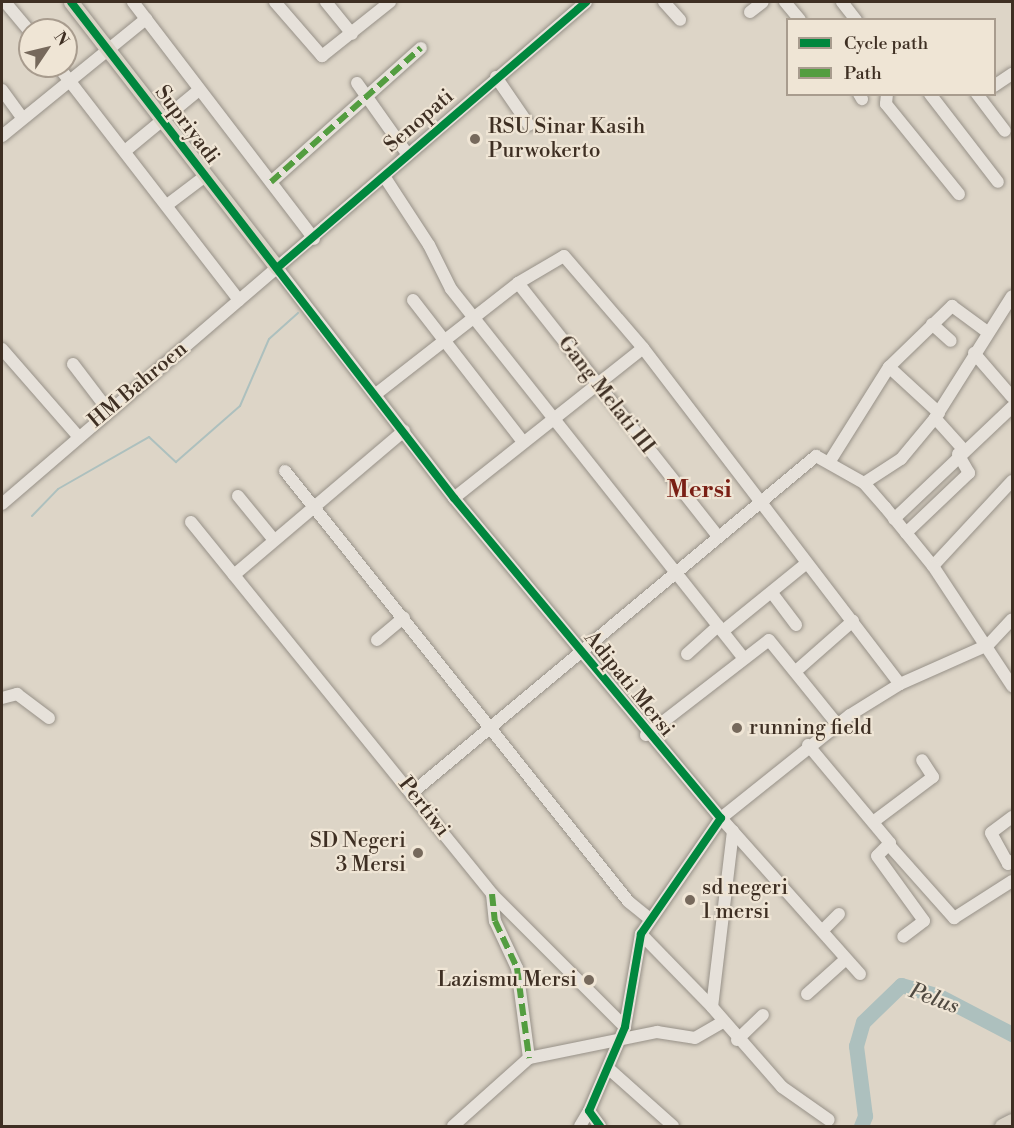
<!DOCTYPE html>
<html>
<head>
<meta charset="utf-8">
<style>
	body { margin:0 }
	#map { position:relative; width:1014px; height:1128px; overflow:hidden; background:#ddd5c7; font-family:"Libre Bodoni",serif }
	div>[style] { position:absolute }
	.stream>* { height:2px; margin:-1px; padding:0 1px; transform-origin:1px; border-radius:1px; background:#adc0be }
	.river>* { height:15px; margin:-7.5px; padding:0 7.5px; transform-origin:7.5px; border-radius:7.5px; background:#adc0be }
	.roads { filter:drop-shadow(0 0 2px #979188) drop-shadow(0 0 2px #979188) }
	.minor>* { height:12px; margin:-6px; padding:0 6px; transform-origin:6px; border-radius:6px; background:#e6e1da }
	.major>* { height:15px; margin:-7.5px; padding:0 7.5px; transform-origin:7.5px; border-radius:7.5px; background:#d9d2c5 }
	.quiet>* { height:6px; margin-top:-3px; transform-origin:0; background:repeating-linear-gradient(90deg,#539d40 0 12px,transparent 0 18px) }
	.cycleway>* { height:8px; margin:-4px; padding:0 4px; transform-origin:4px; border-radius:4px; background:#00873e }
	.dots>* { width:16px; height:16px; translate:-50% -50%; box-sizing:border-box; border:3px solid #efe5d5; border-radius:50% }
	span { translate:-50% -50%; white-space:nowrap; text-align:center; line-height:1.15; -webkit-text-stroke:4.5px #efe5d5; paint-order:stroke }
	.street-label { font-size:21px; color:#3e2f23 }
	.poi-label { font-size:21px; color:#3e2f23 }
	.left { translate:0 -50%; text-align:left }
	.right { translate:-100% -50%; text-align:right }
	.water-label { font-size:22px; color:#504a41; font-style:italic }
	.quarter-label { font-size:24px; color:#7a1f14; font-weight:700 }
	.frame { position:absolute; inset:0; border:3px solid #3e2f23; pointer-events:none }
	.legend { position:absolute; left:786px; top:18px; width:210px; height:78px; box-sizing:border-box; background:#efe5d5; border:2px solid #a89c8e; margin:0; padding:8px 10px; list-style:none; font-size:18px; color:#3e2f23 }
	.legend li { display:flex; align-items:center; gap:12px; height:30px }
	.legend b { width:30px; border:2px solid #a89c8e }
	.north { position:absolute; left:18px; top:18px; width:60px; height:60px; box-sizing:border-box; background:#efe5d5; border:2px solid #a89c8e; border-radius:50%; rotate:55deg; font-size:16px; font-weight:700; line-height:24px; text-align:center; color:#3e2f23 }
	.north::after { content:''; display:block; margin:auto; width:21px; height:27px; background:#76695c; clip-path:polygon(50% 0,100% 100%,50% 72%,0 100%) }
</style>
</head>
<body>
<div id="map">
	<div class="stream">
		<i style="left:32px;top:516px;width:37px;rotate:-46deg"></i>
		<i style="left:58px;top:489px;width:105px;rotate:-29.7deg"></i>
		<i style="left:149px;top:437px;width:37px;rotate:43deg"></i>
		<i style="left:176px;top:462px;width:85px;rotate:-41.2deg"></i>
		<i style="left:240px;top:406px;width:73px;rotate:-66.6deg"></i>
		<i style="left:269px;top:339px;width:39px;rotate:-42deg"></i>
	</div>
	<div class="river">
		<i style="left:861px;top:1126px;width:11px;rotate:-68deg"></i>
		<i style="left:865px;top:1116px;width:71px;rotate:-97.3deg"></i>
		<i style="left:856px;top:1046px;width:25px;rotate:-74deg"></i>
		<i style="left:863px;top:1022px;width:53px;rotate:-44.2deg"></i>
		<i style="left:901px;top:985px;width:37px;rotate:16deg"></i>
		<i style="left:937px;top:995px;width:85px;rotate:27.5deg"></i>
	</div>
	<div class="roads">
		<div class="minor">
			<i style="left:5px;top:2px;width:39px;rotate:50deg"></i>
			<i style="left:133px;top:2px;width:298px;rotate:52.6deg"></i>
			<i style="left:275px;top:2px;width:72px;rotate:49deg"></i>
			<i style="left:322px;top:56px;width:87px;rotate:-38.5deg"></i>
			<i style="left:326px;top:2px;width:41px;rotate:50.9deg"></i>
			<i style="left:664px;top:2px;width:24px;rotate:48deg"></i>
			<i style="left:785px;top:2px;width:23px;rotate:50deg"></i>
			<i style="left:842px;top:2px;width:23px;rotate:52deg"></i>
			<i style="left:750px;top:12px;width:16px;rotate:-38deg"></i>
			<i style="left:58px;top:66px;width:296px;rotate:52.3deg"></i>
			<i style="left:496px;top:77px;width:58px;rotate:55.5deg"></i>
			<i style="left:357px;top:83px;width:88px;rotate:54.7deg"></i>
			<i style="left:994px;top:86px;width:22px;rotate:-34deg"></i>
			<i style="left:2px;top:90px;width:34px;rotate:54deg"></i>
			<i style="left:859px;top:94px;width:6px;rotate:59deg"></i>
			<i style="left:887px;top:94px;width:10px;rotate:96deg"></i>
			<i style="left:886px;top:104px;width:116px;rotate:51deg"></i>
			<i style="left:930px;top:94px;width:111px;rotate:52.3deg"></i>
			<i style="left:977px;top:94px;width:46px;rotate:52.9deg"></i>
			<i style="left:2px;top:136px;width:186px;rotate:-39.1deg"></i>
			<i style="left:125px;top:151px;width:96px;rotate:-39.5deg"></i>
			<i style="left:384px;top:176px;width:82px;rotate:56.9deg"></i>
			<i style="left:429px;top:245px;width:49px;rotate:63.4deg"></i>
			<i style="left:451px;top:289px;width:470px;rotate:51.6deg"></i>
			<i style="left:271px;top:182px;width:201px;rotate:-41.8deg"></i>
			<i style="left:167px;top:205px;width:46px;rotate:-37.1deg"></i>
			<i style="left:277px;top:268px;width:290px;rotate:52.4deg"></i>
			<i style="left:454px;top:498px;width:417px;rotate:50.2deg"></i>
			<i style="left:721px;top:818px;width:141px;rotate:124.6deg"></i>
			<i style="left:641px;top:934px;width:94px;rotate:99.8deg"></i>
			<i style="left:625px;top:1027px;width:91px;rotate:113.2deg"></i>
			<i style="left:589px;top:1111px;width:19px;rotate:54deg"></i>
			<i style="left:518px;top:283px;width:321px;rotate:51.7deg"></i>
			<i style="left:413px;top:300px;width:180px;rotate:52.2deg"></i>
			<i style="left:932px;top:324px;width:25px;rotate:42deg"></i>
			<i style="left:2px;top:349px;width:116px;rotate:48.9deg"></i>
			<i style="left:974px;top:353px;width:58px;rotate:49.2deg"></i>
			<i style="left:73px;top:364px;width:58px;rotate:52.7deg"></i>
			<i style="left:889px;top:367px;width:68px;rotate:42.6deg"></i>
			<i style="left:376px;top:394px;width:180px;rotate:-38deg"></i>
			<i style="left:518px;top:283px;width:53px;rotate:-30.4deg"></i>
			<i style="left:564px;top:256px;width:121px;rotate:49.3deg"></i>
			<i style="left:643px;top:348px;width:423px;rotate:52.6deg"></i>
			<i style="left:935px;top:418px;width:42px;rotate:47.9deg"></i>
			<i style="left:830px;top:461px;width:111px;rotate:-57.9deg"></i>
			<i style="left:889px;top:367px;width:88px;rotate:-44.1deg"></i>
			<i style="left:952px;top:306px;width:42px;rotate:36.3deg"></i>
			<i style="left:285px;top:471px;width:551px;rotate:51.41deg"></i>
			<i style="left:629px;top:902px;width:26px;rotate:39deg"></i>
			<i style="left:864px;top:483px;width:44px;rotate:-33deg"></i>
			<i style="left:901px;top:459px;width:53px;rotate:-50.3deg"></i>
			<i style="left:935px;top:418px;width:144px;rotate:-57.7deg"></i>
			<i style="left:238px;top:496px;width:57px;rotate:50.7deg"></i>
			<i style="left:454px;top:498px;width:241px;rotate:-38.4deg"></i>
			<i style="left:2px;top:504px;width:770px;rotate:-40.68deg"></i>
			<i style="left:894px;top:519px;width:163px;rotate:-43.5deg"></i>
			<i style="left:191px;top:522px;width:479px;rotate:51deg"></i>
			<i style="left:492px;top:894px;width:188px;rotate:45deg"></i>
			<i style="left:906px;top:533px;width:87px;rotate:-43.6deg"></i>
			<i style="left:969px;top:473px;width:22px;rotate:-120deg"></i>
			<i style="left:933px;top:566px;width:116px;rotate:-47.1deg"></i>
			<i style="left:234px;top:575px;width:223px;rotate:-40.3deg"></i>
			<i style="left:772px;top:593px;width:40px;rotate:53deg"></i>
			<i style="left:723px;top:631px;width:103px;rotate:-39.1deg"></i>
			<i style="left:377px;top:640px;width:35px;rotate:-40deg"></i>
			<i style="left:687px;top:654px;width:42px;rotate:-42.1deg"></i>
			<i style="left:796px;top:671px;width:76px;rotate:-41.3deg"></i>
			<i style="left:2px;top:698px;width:16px;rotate:-15deg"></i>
			<i style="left:17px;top:694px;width:40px;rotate:37deg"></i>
			<i style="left:646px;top:735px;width:155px;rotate:-37.7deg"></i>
			<i style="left:769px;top:640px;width:108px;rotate:51deg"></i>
			<i style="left:808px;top:745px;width:128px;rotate:50.1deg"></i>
			<i style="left:890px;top:843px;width:18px;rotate:135deg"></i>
			<i style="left:877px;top:856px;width:80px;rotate:54.1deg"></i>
			<i style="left:924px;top:921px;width:26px;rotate:143deg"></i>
			<i style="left:413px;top:792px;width:525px;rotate:-39.82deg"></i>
			<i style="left:816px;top:456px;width:55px;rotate:29.4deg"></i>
			<i style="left:864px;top:483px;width:32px;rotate:49deg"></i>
			<i style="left:885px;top:507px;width:76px;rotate:50.9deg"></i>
			<i style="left:933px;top:566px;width:144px;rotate:56.6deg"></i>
			<i style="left:1012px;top:817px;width:26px;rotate:143deg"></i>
			<i style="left:991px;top:833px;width:35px;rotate:61deg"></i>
			<i style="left:1008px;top:864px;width:5px;rotate:-37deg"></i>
			<i style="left:873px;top:822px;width:75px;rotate:-36.9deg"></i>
			<i style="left:933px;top:777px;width:20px;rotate:-123deg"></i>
			<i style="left:733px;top:831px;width:177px;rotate:96.8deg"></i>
			<i style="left:712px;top:1007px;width:106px;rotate:48.8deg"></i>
			<i style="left:782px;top:1087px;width:57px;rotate:35.1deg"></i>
			<i style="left:889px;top:845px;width:98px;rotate:48.3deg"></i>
			<i style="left:954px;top:918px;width:69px;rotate:-32.5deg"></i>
			<i style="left:492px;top:894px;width:27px;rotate:84deg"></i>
			<i style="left:495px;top:921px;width:52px;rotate:64.9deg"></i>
			<i style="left:517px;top:968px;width:91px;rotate:82.4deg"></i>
			<i style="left:822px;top:931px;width:24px;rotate:-45deg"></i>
			<i style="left:641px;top:934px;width:102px;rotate:45.8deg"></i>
			<i style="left:860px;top:974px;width:209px;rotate:-131.7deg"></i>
			<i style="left:721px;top:818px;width:165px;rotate:-38.6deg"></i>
			<i style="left:850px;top:715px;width:59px;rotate:-31.8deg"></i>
			<i style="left:900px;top:684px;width:96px;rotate:-23.9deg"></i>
			<i style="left:988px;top:645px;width:35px;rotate:-47deg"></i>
			<i style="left:807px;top:994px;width:52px;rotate:-41.9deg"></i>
			<i style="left:737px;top:1040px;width:36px;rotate:-44deg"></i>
			<i style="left:608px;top:1068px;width:87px;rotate:41.7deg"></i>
			<i style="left:453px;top:1126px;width:102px;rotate:-41.8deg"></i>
			<i style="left:529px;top:1058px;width:131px;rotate:-11.5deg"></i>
			<i style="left:657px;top:1032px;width:38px;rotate:9deg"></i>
			<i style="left:695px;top:1038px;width:30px;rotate:-30deg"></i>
			<i style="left:580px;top:1126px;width:17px;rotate:-59deg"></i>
		</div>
		<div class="major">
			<i style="left:71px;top:2px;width:336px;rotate:52.2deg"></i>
			<i style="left:1002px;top:1126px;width:11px;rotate:-27deg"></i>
		</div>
	</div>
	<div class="quiet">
		<i style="left:271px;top:182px;width:201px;rotate:-41.8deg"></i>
		<i style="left:492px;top:894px;width:27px;rotate:84deg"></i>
		<i style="left:495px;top:921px;width:52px;rotate:64.9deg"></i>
		<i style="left:517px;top:968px;width:91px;rotate:82.4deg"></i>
	</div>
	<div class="cycleway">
		<i style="left:71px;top:2px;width:627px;rotate:52.33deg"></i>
		<i style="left:454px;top:498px;width:417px;rotate:50.2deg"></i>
		<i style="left:721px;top:818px;width:141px;rotate:124.6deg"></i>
		<i style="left:641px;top:934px;width:94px;rotate:99.8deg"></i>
		<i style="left:625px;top:1027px;width:91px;rotate:113.2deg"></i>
		<i style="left:589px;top:1111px;width:19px;rotate:54deg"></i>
		<i style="left:277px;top:268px;width:408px;rotate:-40.7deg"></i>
	</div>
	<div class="dots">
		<i style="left:475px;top:139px;background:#76695c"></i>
		<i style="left:737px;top:728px;background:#76695c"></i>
		<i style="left:418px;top:853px;background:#76695c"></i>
		<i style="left:690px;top:900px;background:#76695c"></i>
		<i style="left:589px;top:980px;background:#76695c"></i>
	</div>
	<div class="street-label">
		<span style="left:419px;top:121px;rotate:-41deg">Senopati</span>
		<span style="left:187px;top:125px;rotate:53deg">Supriyadi</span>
		<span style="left:138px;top:385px;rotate:-40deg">HM Bahroen</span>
		<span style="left:606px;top:395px;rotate:52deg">Gang Melati III</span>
		<span style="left:629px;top:684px;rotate:51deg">Adipati Mersi</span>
		<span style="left:424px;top:807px;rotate:52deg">Pertiwi</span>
	</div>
	<div class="poi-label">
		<span class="left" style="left:488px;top:139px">RSU Sinar Kasih<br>Purwokerto</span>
		<span class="left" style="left:749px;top:728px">running field</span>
		<span class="right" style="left:406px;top:853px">SD Negeri<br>3 Mersi</span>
		<span class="left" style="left:702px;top:900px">sd negeri<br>1 mersi</span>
		<span class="right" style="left:577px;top:980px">Lazismu Mersi</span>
	</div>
	<div class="water-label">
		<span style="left:934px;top:999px;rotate:20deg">Pelus</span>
	</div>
	<div class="quarter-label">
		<span style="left:699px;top:491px">Mersi</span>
	</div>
	<div class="frame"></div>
	<ul class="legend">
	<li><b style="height:8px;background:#00873e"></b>Cycle path</li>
	<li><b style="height:8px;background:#539d40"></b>Path</li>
	</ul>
	<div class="north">N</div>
</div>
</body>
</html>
